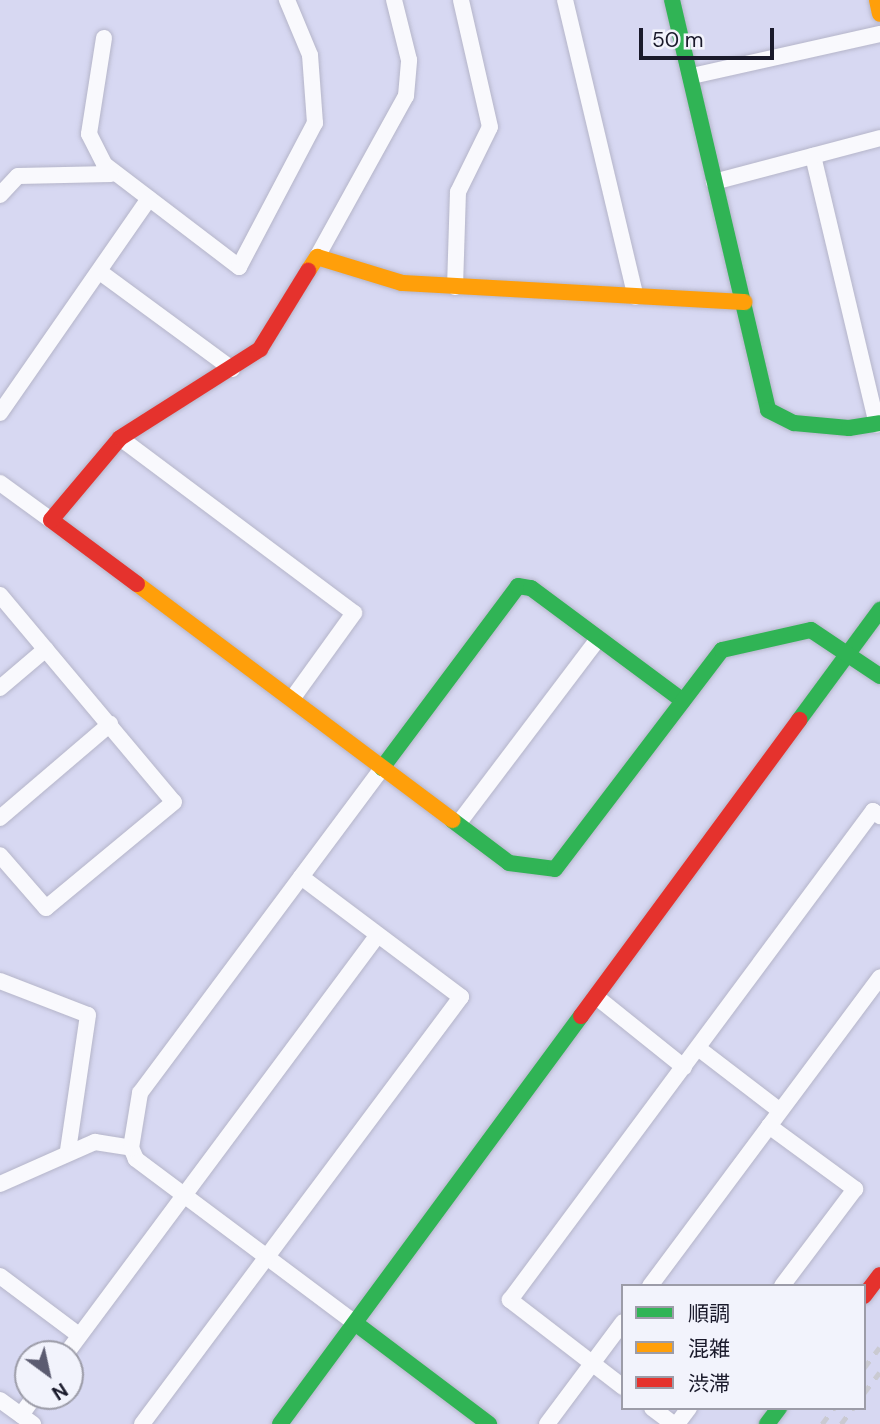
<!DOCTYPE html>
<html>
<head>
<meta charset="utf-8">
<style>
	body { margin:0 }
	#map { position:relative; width:880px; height:1424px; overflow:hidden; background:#d7d8f2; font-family:"DM Sans","Noto Sans JP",sans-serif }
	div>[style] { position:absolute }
	.roads { filter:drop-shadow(0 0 2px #b5b5c9) drop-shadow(0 0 2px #b5b5c9) }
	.street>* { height:16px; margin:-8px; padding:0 8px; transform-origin:8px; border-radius:8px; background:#f9f9fd }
	.fast>* { height:16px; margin:-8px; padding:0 8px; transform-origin:8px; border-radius:8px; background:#30b455 }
	.slow>* { height:16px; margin:-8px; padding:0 8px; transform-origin:8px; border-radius:8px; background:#ff9f0a }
	.jam>* { height:16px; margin:-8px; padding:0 8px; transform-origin:8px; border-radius:8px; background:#e5322d }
	.rail>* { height:5px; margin-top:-2.5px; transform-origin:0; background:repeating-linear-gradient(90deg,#cacad2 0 9px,transparent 0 18px) }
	span { translate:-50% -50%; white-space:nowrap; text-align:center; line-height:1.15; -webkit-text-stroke:7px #f2f3fc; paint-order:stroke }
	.legend { position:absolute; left:621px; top:1284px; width:245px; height:126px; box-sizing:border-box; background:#f2f3fc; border:2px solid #9c9ca8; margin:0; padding:9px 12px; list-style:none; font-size:21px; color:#1a1a2b }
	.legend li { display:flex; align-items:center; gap:14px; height:35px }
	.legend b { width:35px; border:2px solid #9c9ca8 }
	.north { position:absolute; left:14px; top:1340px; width:70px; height:70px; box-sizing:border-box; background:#f2f3fc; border:2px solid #9c9ca8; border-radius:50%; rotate:147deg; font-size:19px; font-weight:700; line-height:28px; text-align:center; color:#1a1a2b }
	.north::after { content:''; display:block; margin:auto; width:24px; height:32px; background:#5c5c71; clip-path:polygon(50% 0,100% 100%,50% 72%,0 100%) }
	.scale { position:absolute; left:639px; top:28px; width:135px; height:32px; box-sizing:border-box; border:4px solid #1a1a2b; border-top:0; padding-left:9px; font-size:21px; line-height:24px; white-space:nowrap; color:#1a1a2b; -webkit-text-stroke:5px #f2f3fc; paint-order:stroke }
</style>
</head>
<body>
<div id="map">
	<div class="roads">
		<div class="street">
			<i style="left:565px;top:0;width:305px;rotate:76.6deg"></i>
			<i style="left:104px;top:38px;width:97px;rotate:98.9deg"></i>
			<i style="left:89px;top:134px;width:34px;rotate:63deg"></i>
			<i style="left:104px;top:164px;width:170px;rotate:37.3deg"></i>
			<i style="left:239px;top:267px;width:163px;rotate:-62.2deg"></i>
			<i style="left:315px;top:123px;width:68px;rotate:-94.2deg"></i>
			<i style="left:310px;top:55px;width:60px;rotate:-112.7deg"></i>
			<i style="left:692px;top:76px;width:193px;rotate:-12.6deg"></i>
			<i style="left:813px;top:156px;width:276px;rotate:76.6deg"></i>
			<i style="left:714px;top:182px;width:172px;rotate:-14.8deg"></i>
			<i style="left:0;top:195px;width:26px;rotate:-47deg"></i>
			<i style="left:18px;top:176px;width:93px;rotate:-1.2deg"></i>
			<i style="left:317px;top:257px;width:184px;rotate:-61.1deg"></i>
			<i style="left:406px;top:96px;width:36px;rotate:-85deg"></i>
			<i style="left:409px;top:60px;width:62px;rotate:-104deg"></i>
			<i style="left:100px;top:272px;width:164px;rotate:36.3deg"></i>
			<i style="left:455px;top:287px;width:95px;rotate:-88.2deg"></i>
			<i style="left:458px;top:192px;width:72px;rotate:-63.8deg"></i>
			<i style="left:490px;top:127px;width:130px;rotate:-102.9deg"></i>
			<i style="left:0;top:413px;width:261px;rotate:-55.2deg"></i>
			<i style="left:120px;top:438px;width:292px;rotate:36.8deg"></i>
			<i style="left:354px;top:613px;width:106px;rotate:125.8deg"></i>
			<i style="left:0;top:483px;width:63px;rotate:36deg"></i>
			<i style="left:0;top:595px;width:270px;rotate:50deg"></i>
			<i style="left:174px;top:802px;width:166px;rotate:140.4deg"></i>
			<i style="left:46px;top:908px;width:70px;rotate:-131deg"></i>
			<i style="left:0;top:688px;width:60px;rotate:-40.3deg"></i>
			<i style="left:0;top:818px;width:145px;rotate:-40.5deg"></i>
			<i style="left:458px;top:824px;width:232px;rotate:-52.9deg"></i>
			<i style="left:0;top:981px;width:94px;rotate:21.1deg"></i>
			<i style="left:88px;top:1015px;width:137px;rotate:98.4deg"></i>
			<i style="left:599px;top:999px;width:109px;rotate:38.7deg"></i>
			<i style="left:698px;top:1048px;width:103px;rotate:37.5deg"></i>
			<i style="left:769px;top:1126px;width:107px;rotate:36.2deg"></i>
			<i style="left:855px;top:1189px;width:121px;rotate:127deg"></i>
			<i style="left:0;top:1184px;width:104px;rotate:-23.9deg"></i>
			<i style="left:95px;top:1142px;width:36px;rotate:9deg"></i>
			<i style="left:0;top:1276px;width:99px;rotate:36.8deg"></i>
			<i style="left:650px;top:1286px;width:385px;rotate:-53.3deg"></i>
			<i style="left:355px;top:1323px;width:274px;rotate:-143.2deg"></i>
			<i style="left:136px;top:1159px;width:12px;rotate:-114deg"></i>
			<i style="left:131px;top:1148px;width:56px;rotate:-80.7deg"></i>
			<i style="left:140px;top:1093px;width:405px;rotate:-53.3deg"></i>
			<i style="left:66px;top:1354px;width:521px;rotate:-53.35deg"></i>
			<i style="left:623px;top:1387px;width:143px;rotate:-142.4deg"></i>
			<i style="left:510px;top:1300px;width:609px;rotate:-53.41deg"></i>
			<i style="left:873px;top:811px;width:9px;rotate:36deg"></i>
			<i style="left:0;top:1400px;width:41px;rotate:36deg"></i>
			<i style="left:652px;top:1408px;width:26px;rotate:37deg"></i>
			<i style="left:21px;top:1415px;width:24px;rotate:-54deg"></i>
			<i style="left:142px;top:1424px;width:533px;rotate:-53.24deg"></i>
			<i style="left:461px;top:997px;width:200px;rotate:-143.1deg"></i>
			<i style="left:547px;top:1424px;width:127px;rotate:-53.3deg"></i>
			<i style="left:677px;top:1424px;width:20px;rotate:-53deg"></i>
		</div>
		<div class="fast">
			<i style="left:672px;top:0;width:421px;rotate:76.8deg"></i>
			<i style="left:768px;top:410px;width:29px;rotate:27deg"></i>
			<i style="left:794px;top:423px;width:55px;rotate:5.2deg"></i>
			<i style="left:849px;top:428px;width:31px;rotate:-9deg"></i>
			<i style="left:799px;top:720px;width:137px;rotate:-53.6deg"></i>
			<i style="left:382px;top:768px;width:227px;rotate:-53.2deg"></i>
			<i style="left:518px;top:586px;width:13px;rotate:9deg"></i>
			<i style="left:531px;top:588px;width:189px;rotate:36.6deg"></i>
			<i style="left:452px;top:820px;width:71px;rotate:37deg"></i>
			<i style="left:509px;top:863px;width:46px;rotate:7.4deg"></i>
			<i style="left:555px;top:869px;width:275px;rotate:-52.7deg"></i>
			<i style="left:722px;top:650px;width:91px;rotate:-12.7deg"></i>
			<i style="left:811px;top:630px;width:83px;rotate:33.7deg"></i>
			<i style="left:355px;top:1323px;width:168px;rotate:37deg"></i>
			<i style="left:280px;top:1424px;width:507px;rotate:-53.58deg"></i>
			<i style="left:767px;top:1424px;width:20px;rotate:-53deg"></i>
		</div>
		<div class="slow">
			<i style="left:877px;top:0;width:14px;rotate:78deg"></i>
			<i style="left:308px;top:271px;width:17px;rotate:-57deg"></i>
			<i style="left:317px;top:257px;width:89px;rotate:17deg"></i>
			<i style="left:402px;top:283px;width:343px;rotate:3.2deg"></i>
			<i style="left:137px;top:584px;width:394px;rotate:36.8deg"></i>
		</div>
		<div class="jam">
			<i style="left:137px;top:584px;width:107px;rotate:-143.3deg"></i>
			<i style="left:51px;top:520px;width:107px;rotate:-49.9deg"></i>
			<i style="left:120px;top:438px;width:166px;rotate:-32.4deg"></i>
			<i style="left:260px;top:349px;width:92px;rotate:-58.4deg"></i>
			<i style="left:581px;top:1016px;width:368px;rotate:-53.6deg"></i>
			<i style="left:864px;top:1296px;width:26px;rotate:-53deg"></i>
		</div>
	</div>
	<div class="rail">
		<i style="left:864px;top:1368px;width:26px;rotate:-53deg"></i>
		<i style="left:864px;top:1393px;width:26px;rotate:-53deg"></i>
		<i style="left:822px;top:1424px;width:20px;rotate:-53deg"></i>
		<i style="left:841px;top:1424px;width:20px;rotate:-53deg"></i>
	</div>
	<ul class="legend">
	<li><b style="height:9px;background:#30b455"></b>順調</li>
	<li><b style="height:9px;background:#ff9f0a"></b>混雑</li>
	<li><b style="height:9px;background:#e5322d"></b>渋滞</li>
	</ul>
	<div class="north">N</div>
	<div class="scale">50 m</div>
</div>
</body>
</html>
